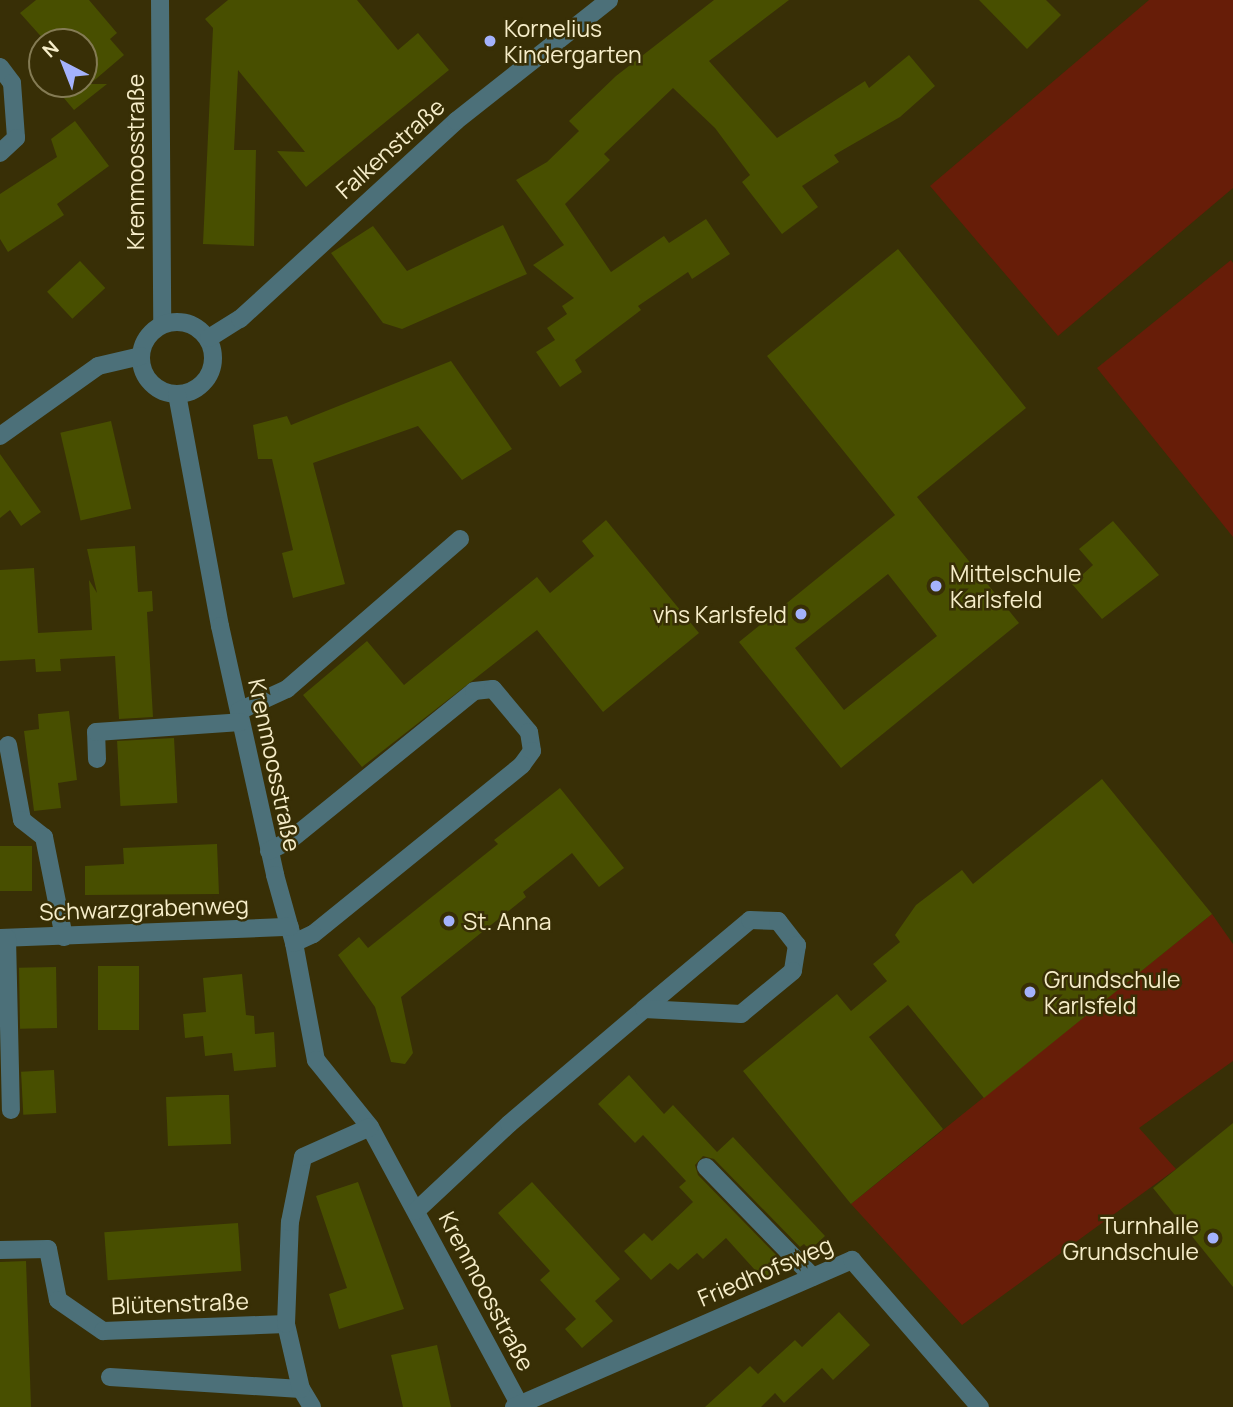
<!DOCTYPE html>
<html>
<head>
<meta charset="utf-8">
<style>
	body { margin:0 }
	#map { position:relative; width:1233px; height:1407px; overflow:hidden; background:#382f06; font-family:Manrope,sans-serif }
	div>[style] { position:absolute }
	.green>* { inset:0; background:#671d08 }
	.building>* { inset:0; background:#484f00; transform-origin:0 0 }
	.minor>* { height:18px; margin:-9px; padding:0 9px; transform-origin:9px; border-radius:9px; background:#4c7079 }
	.minor>.ring { margin:-9px; padding:0; box-sizing:content-box; background:none; border:18px solid #4c7079; border-radius:50% }
	.dots>* { width:19px; height:19px; translate:-50% -50%; box-sizing:border-box; border:4px solid #382f06; border-radius:50% }
	span { translate:-50% -50%; white-space:nowrap; text-align:center; line-height:1.15; -webkit-text-stroke:5px #382f06; paint-order:stroke }
	.poi-label { font-size:23px; color:#f6edc9 }
	.left { translate:0 -50%; text-align:left }
	.right { translate:-100% -50%; text-align:right }
	.street-label { font-size:23px; color:#f6edc9 }
	.north { position:absolute; left:28px; top:28px; width:70px; height:70px; box-sizing:border-box; background:#382f06; border:2px solid #847b54; border-radius:50%; rotate:318deg; font-size:19px; font-weight:700; line-height:28px; text-align:center; color:#f6edc9 }
	.north::after { content:''; display:block; margin:auto; width:24px; height:32px; background:#a4b2fc; clip-path:polygon(50% 0,100% 100%,50% 72%,0 100%) }
</style>
</head>
<body>
<div id="map">
	<div class="green">
		<i style="clip-path:polygon(1149px 0,1233px 0,1233px 188px,1058px 336px,930px 186px)"></i>
		<i style="clip-path:polygon(1231px 260px,1233px 263px,1233px 537px,1097px 368px)"></i>
		<i style="clip-path:polygon(1212px 914px,1233px 944px,1233px 1061px,1139px 1128px,1176px 1169px,962px 1325px,851px 1204px)"></i>
	</div>
	<div class="building">
		<i style="clip-path:polygon(36px 0,89px 0,117px 33px,110px 39px,124px 55px,90px 84px,107px 84px,74px 110px,52px 84px,84px 84px,84px 42px,46px 42px,20px 13px)"></i>
		<i style="clip-path:polygon(228px 0,357px 0,398px 50px,418px 33px,449px 70px,306px 187px,277px 151px,305px 152px,238px 70px,234px 150px,256px 150px,254px 246px,203px 244px,213px 28px,205px 19px)"></i>
		<i style="clip-path:polygon(714px 0,789px 0,709px 61px,777px 138px,865px 81px,869px 88px,909px 55px,935px 86px,900px 117px,834px 155px,839px 162px,802px 186px,818px 207px,782px 234px,742px 182px,750px 175px,715px 128px,673px 88px,604px 154px,610px 160px,565px 204px,611px 272px,664px 236px,669px 243px,706px 219px,730px 254px,692px 279px,688px 272px,638px 306px,641px 310px,575px 360px,582px 372px,560px 387px,536px 352px,555px 340px,547px 328px,567px 314px,562px 306px,574px 298px,533px 265px,564px 245px,516px 180px,547px 162px,579px 131px,569px 121px,616px 76px)"></i>
		<i style="clip-path:polygon(979px 0,1046px 0,1061px 15px,1027px 49px)"></i>
		<i style="clip-path:polygon(75px 121px,109px 166px,57px 204px,64px 215px,8px 252px,0 239px,0 194px,57px 157px,51px 139px)"></i>
		<i style="clip-path:polygon(503px 225px,527px 274px,402px 329px,383px 323px,331px 253px,373px 226px,407px 271px)"></i>
		<i style="clip-path:polygon(evenodd,898px 249px,1026px 408px,917px 497px,1019px 623px,841px 768px,739px 642px,895px 515px,767px 356px,898px 249px,888px 574px,937px 636px,844px 710px,795px 648px,888px 574px)"></i>
		<i style="left:80px;top:261px;width:37px;height:45px;rotate:47deg"></i>
		<i style="clip-path:polygon(451px 361px,512px 449px,462px 480px,418px 426px,313px 463px,345px 584px,293px 598px,282px 553px,293px 550px,272px 459px,258px 459px,253px 425px,287px 416px,291px 425px)"></i>
		<i style="left:111px;top:421px;width:90px;height:52px;rotate:77deg"></i>
		<i style="clip-path:polygon(0 454px,41px 512px,21px 526px,10px 510px,0 518px)"></i>
		<i style="clip-path:polygon(606px 520px,699px 633px,603px 712px,537px 630px,362px 767px,303px 695px,367px 641px,404px 685px,537px 577px,550px 593px,594px 556px,582px 541px)"></i>
		<i style="clip-path:polygon(1113px 521px,1159px 575px,1102px 619px,1072px 584px,1093px 565px,1079px 549px)"></i>
		<i style="clip-path:polygon(135px 546px,138px 592px,152px 591px,153px 611px,147px 612px,153px 717px,119px 719px,115px 656px,60px 659px,61px 671px,36px 672px,35px 659px,0 661px,0 570px,34px 568px,38px 633px,92px 630px,89px 580px,97px 593px,87px 549px)"></i>
		<i style="clip-path:polygon(69px 711px,77px 780px,58px 783px,61px 808px,34px 811px,24px 731px,39px 729px,38px 714px)"></i>
		<i style="left:174px;top:738px;width:65px;height:57px;rotate:87deg"></i>
		<i style="clip-path:polygon(1102px 779px,1212px 914px,984px 1098px,908px 1005px,869px 1037px,943px 1129px,851px 1204px,743px 1071px,837px 994px,851px 1011px,887px 981px,873px 964px,900px 942px,895px 935px,916px 905px,962px 870px,973px 884px)"></i>
		<i style="clip-path:polygon(560px 788px,624px 868px,599px 887px,572px 853px,523px 892px,526px 897px,401px 997px,413px 1053px,405px 1064px,391px 1062px,375px 1007px,338px 955px,359px 937px,368px 948px,498px 844px,494px 840px)"></i>
		<i style="clip-path:polygon(217px 844px,219px 894px,85px 895px,85px 866px,124px 864px,123px 848px)"></i>
		<i style="left:0;top:846px;width:32px;height:45px"></i>
		<i style="left:98px;top:966px;width:41px;height:64px"></i>
		<i style="left:56px;top:967px;width:61px;height:37px;rotate:89deg"></i>
		<i style="clip-path:polygon(242px 974px,246px 1015px,254px 1016px,255px 1034px,274px 1032px,276px 1067px,234px 1071px,232px 1053px,205px 1056px,203px 1036px,185px 1038px,183px 1014px,206px 1012px,203px 978px)"></i>
		<i style="left:54px;top:1070px;width:43px;height:33px;rotate:87deg"></i>
		<i style="clip-path:polygon(629px 1075px,664px 1114px,673px 1105px,717px 1152px,733px 1137px,825px 1236px,810px 1250px,804px 1244px,800px 1247px,714px 1159px,703px 1156px,695px 1165px,698px 1175px,783px 1262px,764px 1280px,726px 1238px,703px 1259px,697px 1253px,678px 1270px,670px 1263px,651px 1280px,624px 1251px,644px 1233px,652px 1241px,693px 1202px,679px 1187px,686px 1181px,643px 1135px,635px 1143px,598px 1104px)"></i>
		<i style="clip-path:polygon(219px 1095px,229px 1095px,231px 1144px,168px 1146px,166px 1097px)"></i>
		<i style="clip-path:polygon(1233px 1123px,1233px 1287px,1153px 1188px)"></i>
		<i style="clip-path:polygon(358px 1182px,404px 1309px,339px 1329px,329px 1294px,347px 1288px,316px 1196px)"></i>
		<i style="clip-path:polygon(532px 1182px,620px 1279px,595px 1301px,613px 1321px,582px 1348px,565px 1329px,576px 1319px,540px 1280px,550px 1271px,498px 1213px)"></i>
		<i style="left:238px;top:1223px;width:48px;height:134px;rotate:86deg"></i>
		<i style="clip-path:polygon(26px 1261px,31px 1407px,0 1407px,0 1262px)"></i>
		<i style="clip-path:polygon(839px 1312px,870px 1345px,833px 1380px,822px 1368px,784px 1403px,775px 1393px,761px 1407px,705px 1407px,750px 1366px,758px 1374px,795px 1340px,802px 1347px)"></i>
		<i style="clip-path:polygon(437px 1345px,451px 1407px,403px 1407px,391px 1355px)"></i>
	</div>
	<div class="minor">
		<i style="left:160px;top:0;width:324px;rotate:89.6deg"></i>
		<i style="left:0;top:67px;width:20px;rotate:53deg"></i>
		<i style="left:12px;top:83px;width:55px;rotate:85.8deg"></i>
		<i style="left:16px;top:138px;width:22px;rotate:137deg"></i>
		<i class="ring" style="left:141px;top:322px;width:54px;height:54px"></i>
		<i style="left:209px;top:338px;width:36px;rotate:-32deg"></i>
		<i style="left:240px;top:319px;width:293px;rotate:-42.5deg"></i>
		<i style="left:456px;top:121px;width:195px;rotate:-38.3deg"></i>
		<i style="left:177px;top:394px;width:236px;rotate:79.5deg"></i>
		<i style="left:220px;top:626px;width:255px;rotate:77.5deg"></i>
		<i style="left:275px;top:875px;width:71px;rotate:74.4deg"></i>
		<i style="left:294px;top:943px;width:119px;rotate:79.4deg"></i>
		<i style="left:316px;top:1060px;width:86px;rotate:51.1deg"></i>
		<i style="left:370px;top:1127px;width:318px;rotate:61.7deg"></i>
		<i style="left:0;top:436px;width:120px;rotate:-35.5deg"></i>
		<i style="left:98px;top:366px;width:44px;rotate:-13.1deg"></i>
		<i style="left:239px;top:711px;width:53px;rotate:-24.6deg"></i>
		<i style="left:287px;top:689px;width:229px;rotate:-40.9deg"></i>
		<i style="left:8px;top:745px;width:76px;rotate:79.4deg"></i>
		<i style="left:22px;top:820px;width:28px;rotate:38deg"></i>
		<i style="left:44px;top:837px;width:102px;rotate:78.7deg"></i>
		<i style="left:97px;top:759px;width:27px;rotate:-92deg"></i>
		<i style="left:96px;top:732px;width:145px;rotate:-3.9deg"></i>
		<i style="left:269px;top:851px;width:22px;rotate:-27deg"></i>
		<i style="left:289px;top:841px;width:238px;rotate:-39deg"></i>
		<i style="left:474px;top:691px;width:19px;rotate:-6deg"></i>
		<i style="left:493px;top:689px;width:56px;rotate:50.1deg"></i>
		<i style="left:529px;top:732px;width:19px;rotate:81deg"></i>
		<i style="left:532px;top:751px;width:17px;rotate:126deg"></i>
		<i style="left:522px;top:765px;width:269px;rotate:141deg"></i>
		<i style="left:313px;top:934px;width:21px;rotate:155deg"></i>
		<i style="left:0;top:938px;width:290px;rotate:-2.2deg"></i>
		<i style="left:7px;top:938px;width:172px;rotate:88.7deg"></i>
		<i style="left:706px;top:1167px;width:153px;rotate:45.8deg"></i>
		<i style="left:416px;top:1211px;width:127px;rotate:-43.1deg"></i>
		<i style="left:509px;top:1124px;width:177px;rotate:-40.4deg"></i>
		<i style="left:644px;top:1009px;width:138px;rotate:-40deg"></i>
		<i style="left:750px;top:920px;width:28px;rotate:2deg"></i>
		<i style="left:778px;top:921px;width:31px;rotate:52deg"></i>
		<i style="left:797px;top:945px;width:26px;rotate:99deg"></i>
		<i style="left:793px;top:971px;width:67px;rotate:140.4deg"></i>
		<i style="left:741px;top:1014px;width:97px;rotate:-177deg"></i>
		<i style="left:0;top:1250px;width:48px;rotate:-1.2deg"></i>
		<i style="left:48px;top:1249px;width:52px;rotate:78.9deg"></i>
		<i style="left:58px;top:1300px;width:55px;rotate:34.6deg"></i>
		<i style="left:103px;top:1331px;width:183px;rotate:-2.2deg"></i>
		<i style="left:110px;top:1377px;width:191px;rotate:3.6deg"></i>
		<i style="left:312px;top:1407px;width:21px;rotate:-121deg"></i>
		<i style="left:301px;top:1389px;width:67px;rotate:-103deg"></i>
		<i style="left:286px;top:1324px;width:102px;rotate:-87.8deg"></i>
		<i style="left:290px;top:1222px;width:66px;rotate:-78.7deg"></i>
		<i style="left:303px;top:1157px;width:73px;rotate:-24.1deg"></i>
		<i style="left:514px;top:1407px;width:369px;rotate:-23.5deg"></i>
		<i style="left:852px;top:1260px;width:195px;rotate:49deg"></i>
	</div>
	<div class="dots">
		<i style="left:490px;top:41px;background:#a4b2fc"></i>
		<i style="left:936px;top:586px;background:#a4b2fc"></i>
		<i style="left:801px;top:614px;background:#a4b2fc"></i>
		<i style="left:449px;top:921px;background:#a4b2fc"></i>
		<i style="left:1030px;top:992px;background:#a4b2fc"></i>
		<i style="left:1213px;top:1238px;background:#a4b2fc"></i>
	</div>
	<div class="poi-label">
		<span class="left" style="left:504px;top:41px">Kornelius<br>Kindergarten</span>
		<span class="left" style="left:950px;top:586px">Mittelschule<br>Karlsfeld</span>
		<span class="right" style="left:787px;top:614px">vhs Karlsfeld</span>
		<span class="left" style="left:463px;top:921px">St. Anna</span>
		<span class="left" style="left:1044px;top:992px">Grundschule<br>Karlsfeld</span>
		<span class="right" style="left:1199px;top:1238px">Turnhalle<br>Grundschule</span>
	</div>
	<div class="street-label">
		<span style="left:390px;top:148px;rotate:-42deg">Falkenstraße</span>
		<span style="left:135px;top:162px;rotate:-90deg">Krenmoosstraße</span>
		<span style="left:275px;top:765px;rotate:78deg">Krenmoosstraße</span>
		<span style="left:144px;top:908px;rotate:-2deg">Schwarzgrabenweg</span>
		<span style="left:765px;top:1271px;rotate:-23deg">Friedhofsweg</span>
		<span style="left:487px;top:1291px;rotate:62deg">Krenmoosstraße</span>
		<span style="left:180px;top:1303px;rotate:-2deg">Blütenstraße</span>
	</div>
	<div class="north">N</div>
</div>
</body>
</html>
